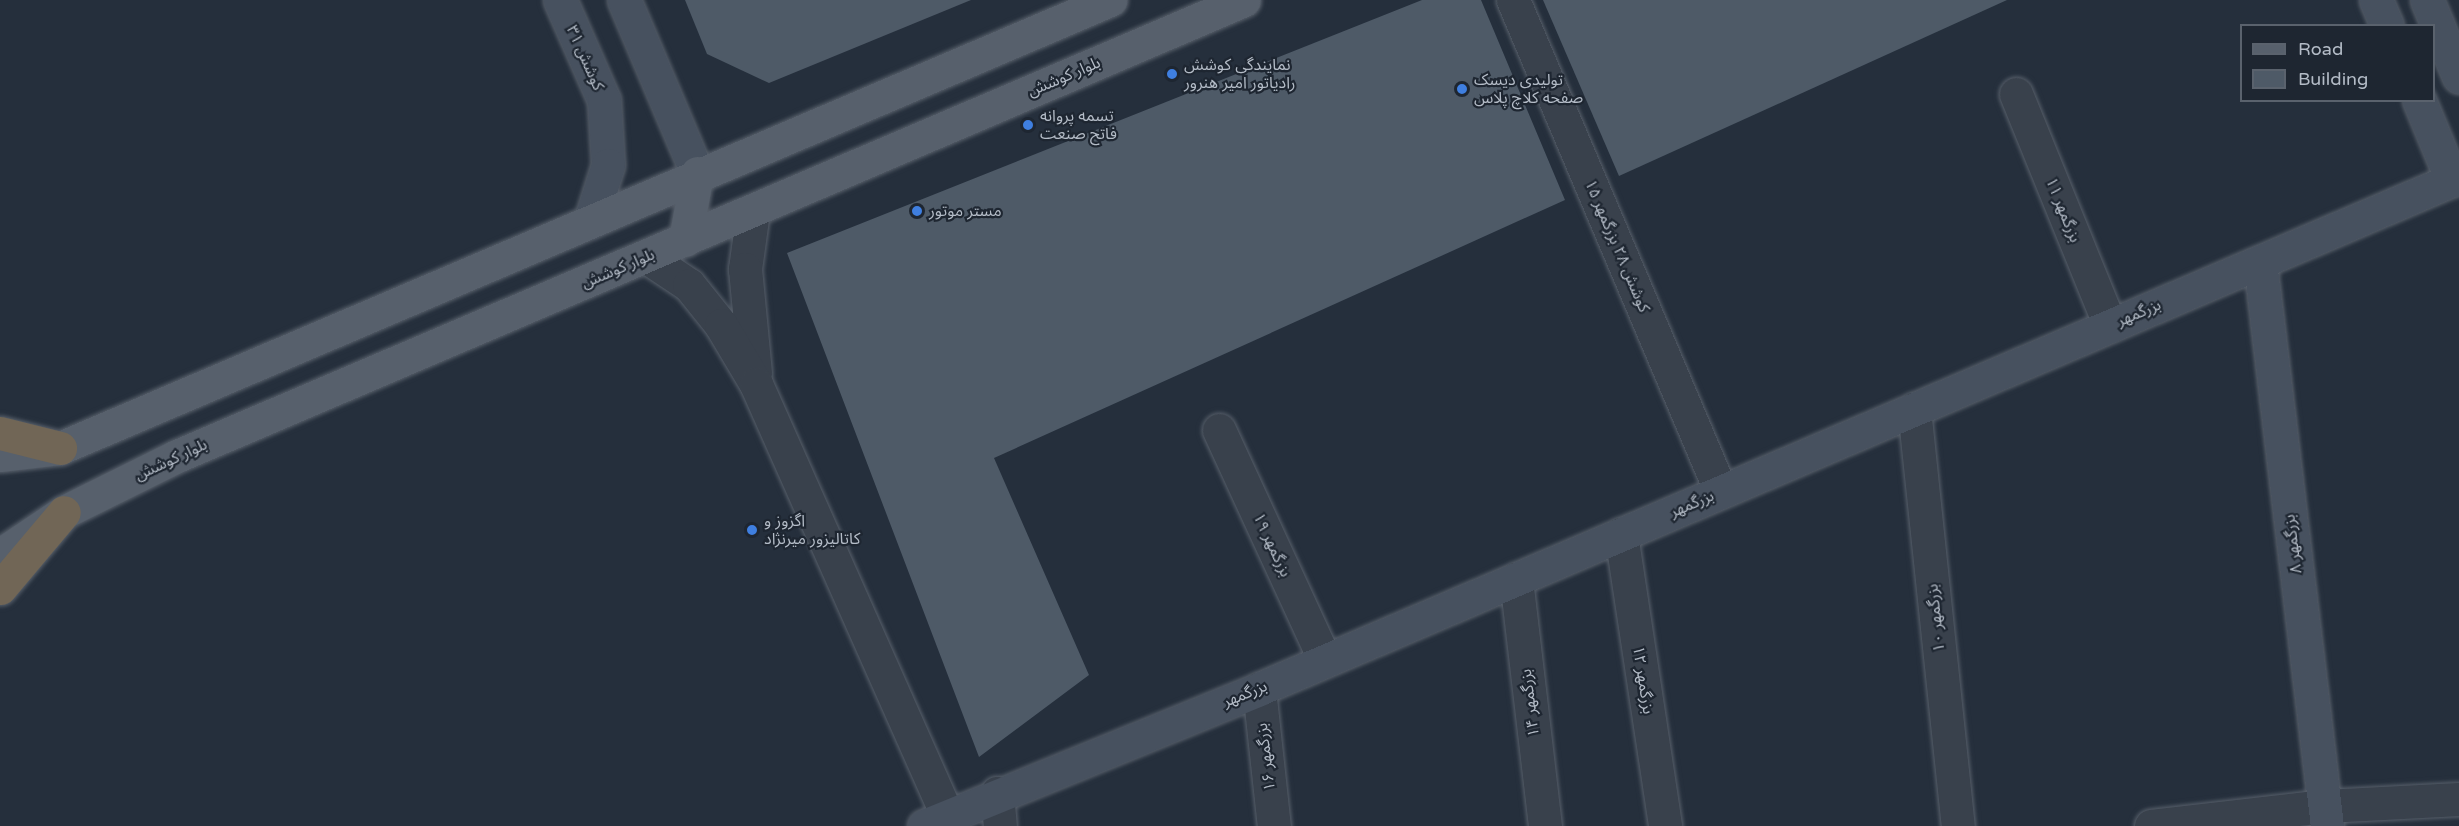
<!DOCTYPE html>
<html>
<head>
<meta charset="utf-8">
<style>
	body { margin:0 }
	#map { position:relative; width:2459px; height:826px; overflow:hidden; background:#252f3c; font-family:"Varela Round","Noto Sans Arabic",sans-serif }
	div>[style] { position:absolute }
	.building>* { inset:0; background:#4e5a67 }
	.roads { filter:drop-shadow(0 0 2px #575f6a) drop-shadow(0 0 2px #575f6a) }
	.street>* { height:33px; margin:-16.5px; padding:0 16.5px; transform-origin:16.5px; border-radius:16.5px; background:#39414c }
	.secondary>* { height:33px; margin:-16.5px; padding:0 16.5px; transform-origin:16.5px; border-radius:16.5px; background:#47515f }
	.primary>* { height:33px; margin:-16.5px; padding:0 16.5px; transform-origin:16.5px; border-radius:16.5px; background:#57606c }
	.highway>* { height:33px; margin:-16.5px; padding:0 16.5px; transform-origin:16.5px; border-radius:16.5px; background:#716656 }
	.dots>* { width:16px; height:16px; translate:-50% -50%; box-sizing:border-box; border:3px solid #1e2631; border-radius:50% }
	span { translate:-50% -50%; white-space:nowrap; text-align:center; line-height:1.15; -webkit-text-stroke:4.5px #1e2631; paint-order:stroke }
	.street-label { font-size:16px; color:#b4bcc7 }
	.poi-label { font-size:16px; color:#b4bcc7 }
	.left { translate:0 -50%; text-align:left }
	.legend { position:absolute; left:2240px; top:24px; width:195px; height:78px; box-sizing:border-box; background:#1e2631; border:2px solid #5a626d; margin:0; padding:8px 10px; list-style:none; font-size:18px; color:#b4bcc7 }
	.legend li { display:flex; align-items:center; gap:12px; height:30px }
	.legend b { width:30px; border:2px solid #5a626d }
</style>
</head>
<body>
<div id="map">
	<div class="building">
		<i style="clip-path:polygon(685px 0,971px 0,769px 83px,707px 54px)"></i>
		<i style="clip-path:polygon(1422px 0,1481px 0,1565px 200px,994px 458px,1089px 675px,979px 757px,787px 253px)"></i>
		<i style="clip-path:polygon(1543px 0,2007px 0,1619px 176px)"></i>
	</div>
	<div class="roads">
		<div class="street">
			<i style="left:1513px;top:0;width:534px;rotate:67.08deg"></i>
			<i style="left:2016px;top:94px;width:250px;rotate:67.9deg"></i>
			<i style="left:753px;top:211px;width:59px;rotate:97.9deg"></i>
			<i style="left:745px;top:269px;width:104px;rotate:84.5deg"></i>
			<i style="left:647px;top:257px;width:50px;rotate:33.7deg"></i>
			<i style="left:689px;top:285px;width:51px;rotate:51.3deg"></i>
			<i style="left:721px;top:325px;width:69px;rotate:59.3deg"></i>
			<i style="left:756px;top:384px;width:472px;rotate:66.1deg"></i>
			<i style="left:1914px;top:409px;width:419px;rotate:84deg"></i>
			<i style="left:1219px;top:430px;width:253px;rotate:65.3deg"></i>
			<i style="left:1621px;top:534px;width:295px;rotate:81.4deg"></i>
			<i style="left:1516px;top:579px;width:249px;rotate:83.3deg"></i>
			<i style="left:1259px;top:689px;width:138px;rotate:83.8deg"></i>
			<i style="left:997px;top:793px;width:33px;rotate:85deg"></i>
			<i style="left:2151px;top:826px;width:175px;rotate:-6.6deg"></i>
			<i style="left:2325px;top:806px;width:134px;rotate:-3deg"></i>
		</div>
		<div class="secondary">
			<i style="left:560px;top:0;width:109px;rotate:66.3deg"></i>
			<i style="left:604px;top:100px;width:65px;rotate:86.5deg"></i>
			<i style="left:608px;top:165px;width:60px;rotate:107.5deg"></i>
			<i style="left:624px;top:0;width:188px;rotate:67.1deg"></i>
			<i style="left:2376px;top:0;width:28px;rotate:67deg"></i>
			<i style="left:2427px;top:0;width:83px;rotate:67.4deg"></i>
			<i style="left:2419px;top:100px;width:87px;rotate:67.6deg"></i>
			<i style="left:2260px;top:262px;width:568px;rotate:83.23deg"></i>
			<i style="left:924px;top:826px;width:362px;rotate:-22.2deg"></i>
			<i style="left:1259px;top:689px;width:1305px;rotate:-23.11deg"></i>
		</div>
		<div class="primary">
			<i style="left:685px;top:240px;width:68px;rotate:-79.8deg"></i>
			<i style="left:0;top:455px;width:60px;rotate:-6.7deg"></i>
			<i style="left:60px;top:448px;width:1142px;rotate:-23.11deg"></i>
			<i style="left:0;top:555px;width:77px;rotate:-33.9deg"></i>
			<i style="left:64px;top:512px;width:126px;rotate:-26.4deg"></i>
			<i style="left:177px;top:456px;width:1160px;rotate:-23.14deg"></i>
		</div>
		<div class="highway">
			<i style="left:0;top:433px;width:62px;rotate:14deg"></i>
			<i style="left:0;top:588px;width:99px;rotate:-49.9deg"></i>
		</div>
	</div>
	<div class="dots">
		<i style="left:1172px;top:74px;background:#3f7fe0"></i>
		<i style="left:1462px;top:89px;background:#3f7fe0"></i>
		<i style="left:1028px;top:125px;background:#3f7fe0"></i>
		<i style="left:917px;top:211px;background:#3f7fe0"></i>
		<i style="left:752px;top:530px;background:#3f7fe0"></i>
	</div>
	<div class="street-label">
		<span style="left:585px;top:58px;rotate:66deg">کوشش ۳۱</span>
		<span style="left:1064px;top:77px;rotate:-23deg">بلوار کوشش</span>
		<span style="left:2063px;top:210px;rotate:68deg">بزرگمهر ۱۱</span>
		<span style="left:1617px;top:246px;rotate:67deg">کوشش ۲۸ بزرگمهر ۱۵</span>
		<span style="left:618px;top:269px;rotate:-23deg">بلوار کوشش</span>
		<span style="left:2139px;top:313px;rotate:-23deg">بزرگمهر</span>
		<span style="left:171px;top:460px;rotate:-25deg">بلوار کوشش</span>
		<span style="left:1692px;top:504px;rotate:-23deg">بزرگمهر</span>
		<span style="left:2293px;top:544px;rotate:-97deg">بزرگمهر ۸</span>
		<span style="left:1272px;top:545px;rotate:65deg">بزرگمهر ۱۹</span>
		<span style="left:1936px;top:618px;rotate:-96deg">بزرگمهر ۱۰</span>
		<span style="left:1643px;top:680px;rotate:81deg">بزرگمهر ۱۲</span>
		<span style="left:1245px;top:694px;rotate:-22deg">بزرگمهر</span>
		<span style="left:1530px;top:703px;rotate:-97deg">بزرگمهر ۱۴</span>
		<span style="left:1266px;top:757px;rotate:-97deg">بزرگمهر ۱۶</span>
	</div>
	<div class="poi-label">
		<span class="left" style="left:1184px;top:74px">نمایندگی کوشش<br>رادیاتور امیر هنرور</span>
		<span class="left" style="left:1474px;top:89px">تولیدی دیسک<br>صفحه کلاچ پلاس</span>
		<span class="left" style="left:1040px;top:125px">تسمه پروانه<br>فاتح صنعت</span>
		<span class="left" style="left:929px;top:211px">مستر موتور</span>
		<span class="left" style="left:764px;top:530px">اگزوز و<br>کاتالیزور میرنژاد</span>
	</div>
	<ul class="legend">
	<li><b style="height:8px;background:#57606c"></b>Road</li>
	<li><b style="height:16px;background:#4e5a67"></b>Building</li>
	</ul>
</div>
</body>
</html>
